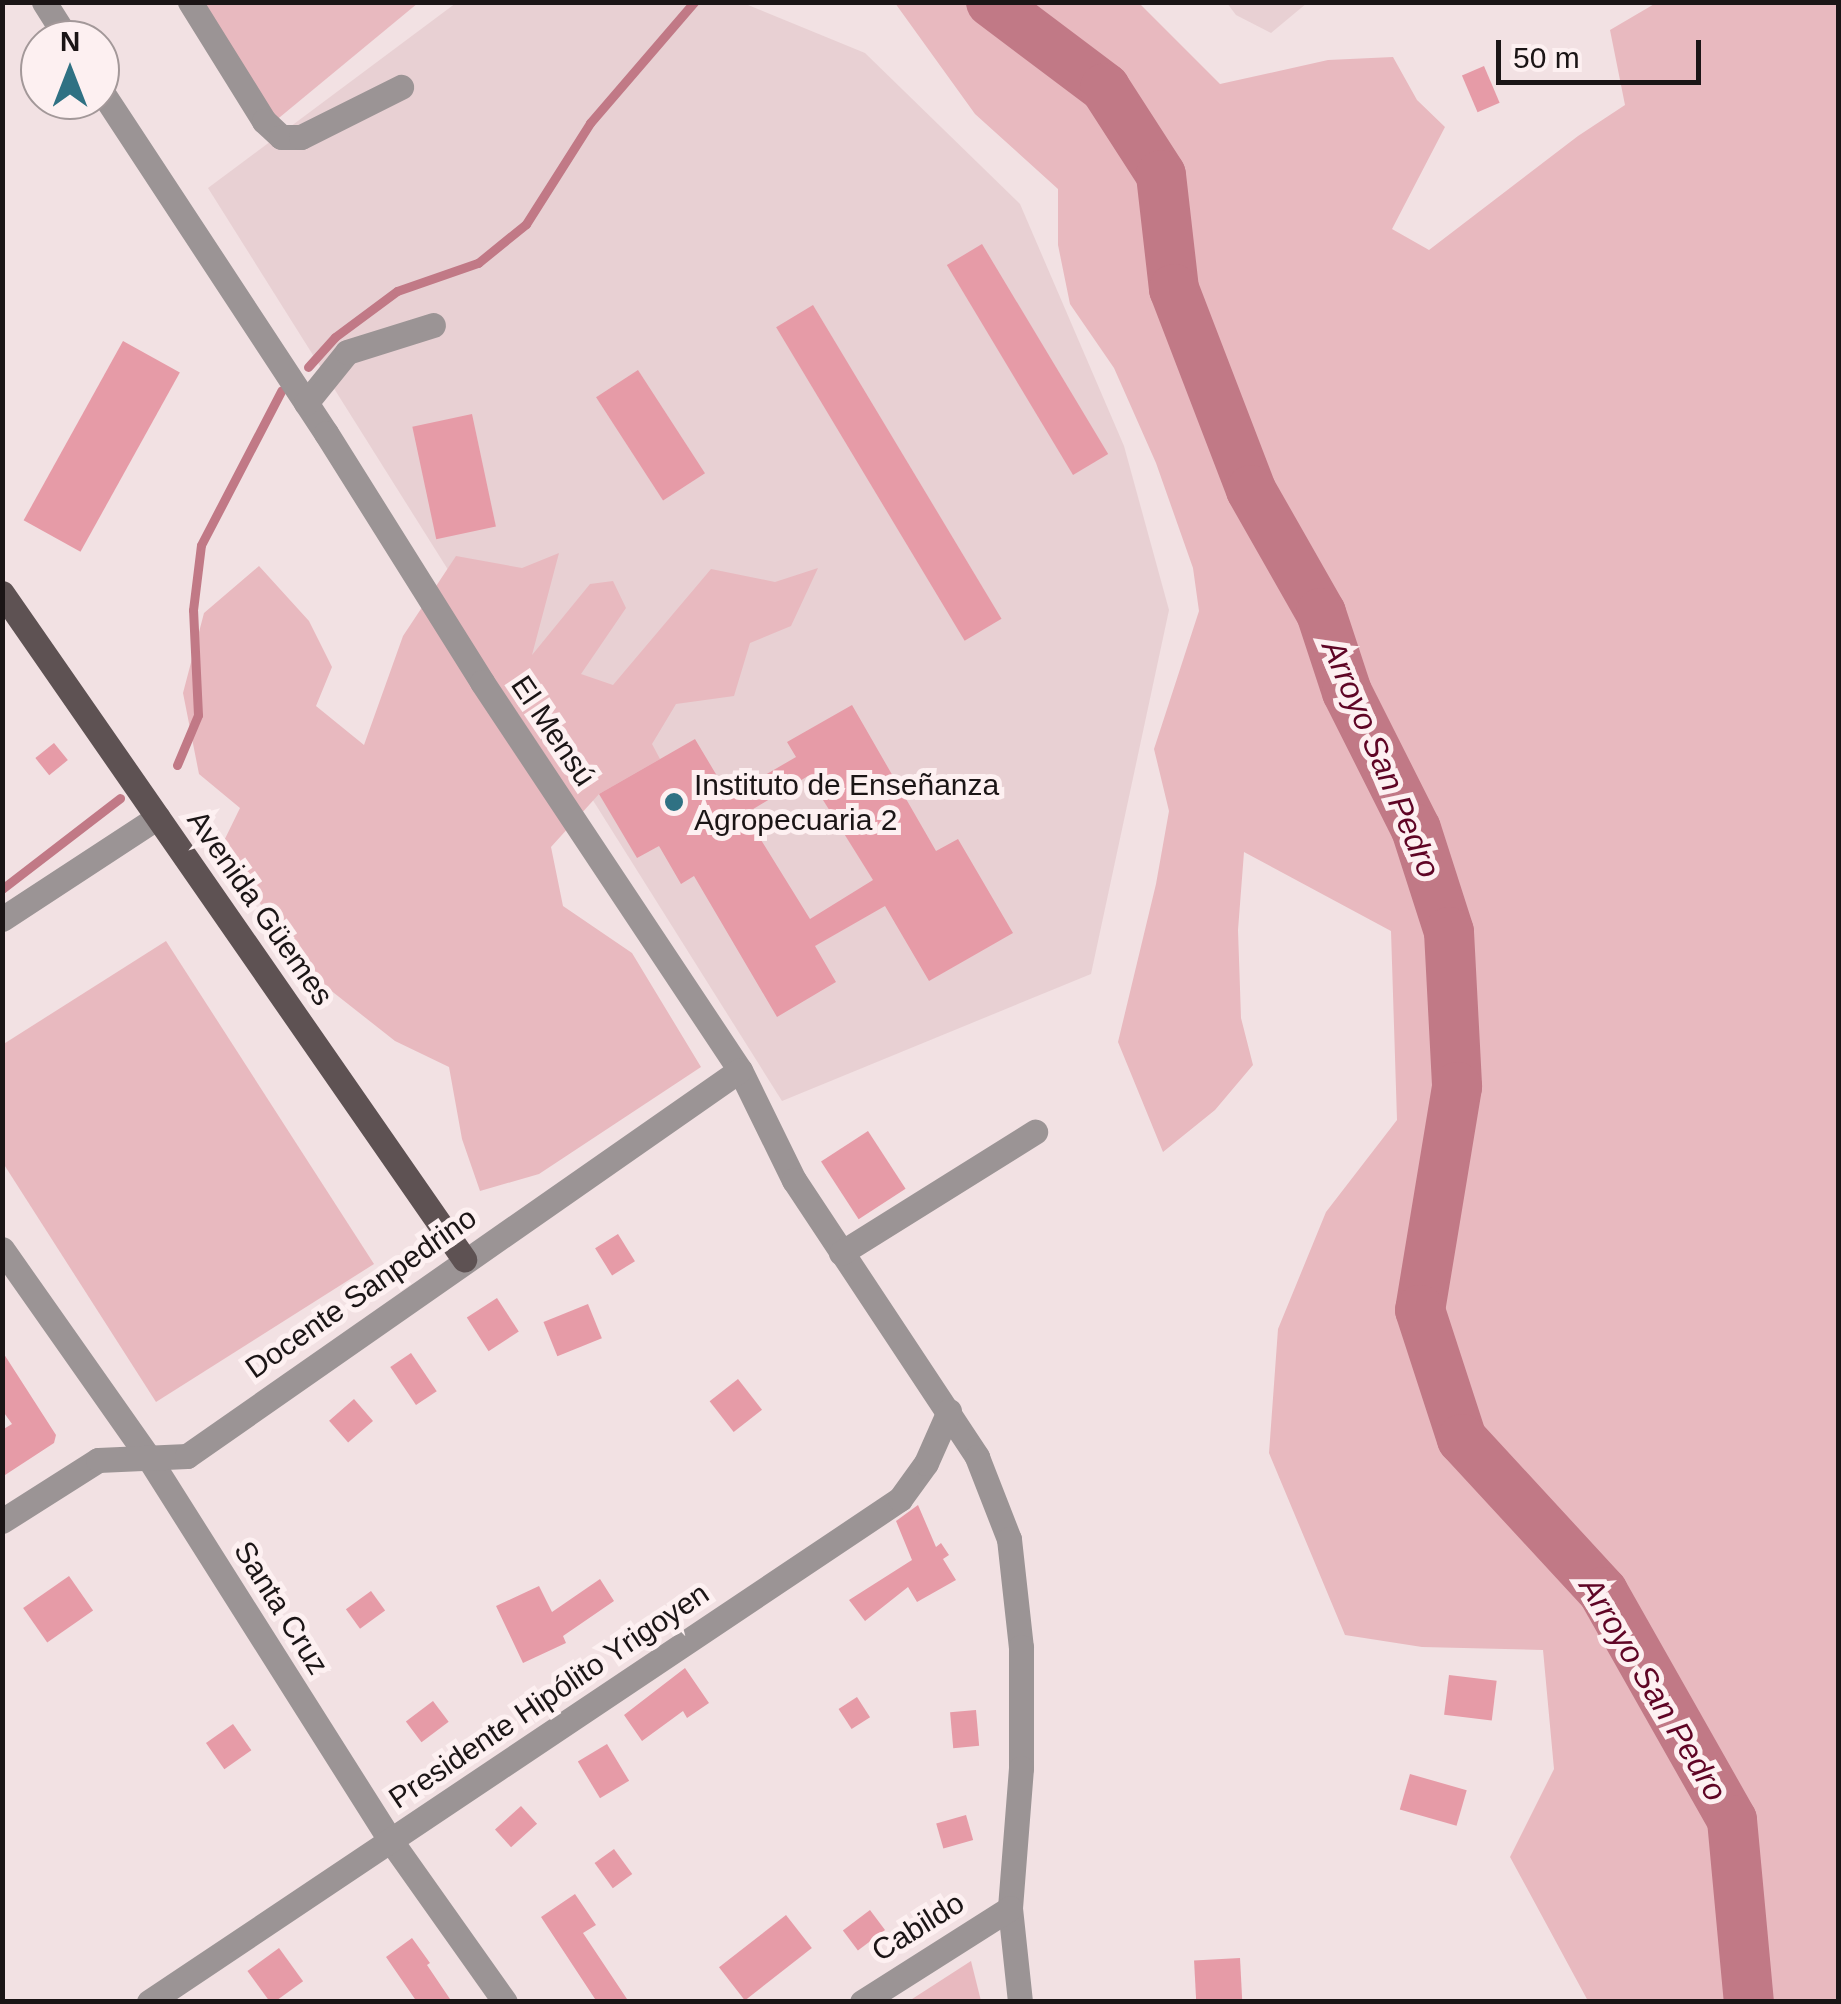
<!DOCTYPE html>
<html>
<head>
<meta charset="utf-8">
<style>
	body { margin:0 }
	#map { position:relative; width:1841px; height:2004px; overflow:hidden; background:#f2e1e3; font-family:Arial,sans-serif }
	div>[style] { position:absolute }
	.built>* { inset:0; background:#e8d0d3 }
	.green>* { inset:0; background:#e8b9bf }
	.stream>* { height:9px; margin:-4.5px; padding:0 4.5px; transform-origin:4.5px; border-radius:4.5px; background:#c17986 }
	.river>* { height:50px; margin:-25px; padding:0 25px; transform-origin:25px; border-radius:25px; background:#c17986 }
	.building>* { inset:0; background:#e69ba7; transform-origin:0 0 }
	.minor>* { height:25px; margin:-12.5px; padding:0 12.5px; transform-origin:12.5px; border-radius:12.5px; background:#9b9495 }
	.major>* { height:25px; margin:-12.5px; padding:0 12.5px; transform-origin:12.5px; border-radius:12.5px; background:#5e5253 }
	.dots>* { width:28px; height:28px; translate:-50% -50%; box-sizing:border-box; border:5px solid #fdf0f1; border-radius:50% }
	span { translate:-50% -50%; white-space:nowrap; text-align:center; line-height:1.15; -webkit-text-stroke:10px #fdf0f1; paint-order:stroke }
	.street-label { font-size:30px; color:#1b1516 }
	.poi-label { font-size:30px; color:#1b1516 }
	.left { translate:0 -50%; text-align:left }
	.water-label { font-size:32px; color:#5f0525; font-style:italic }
	.frame { position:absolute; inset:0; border:5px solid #1b1516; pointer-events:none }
	.north { position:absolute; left:20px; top:20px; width:100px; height:100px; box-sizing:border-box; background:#fdf0f1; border:2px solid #a39899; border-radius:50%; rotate:0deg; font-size:28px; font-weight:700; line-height:40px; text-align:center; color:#1b1516 }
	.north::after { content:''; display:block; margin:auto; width:35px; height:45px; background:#2f7183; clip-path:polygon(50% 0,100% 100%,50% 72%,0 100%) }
	.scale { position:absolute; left:1496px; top:40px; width:205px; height:45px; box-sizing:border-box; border:5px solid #1b1516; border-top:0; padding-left:12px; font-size:30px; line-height:35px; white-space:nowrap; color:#1b1516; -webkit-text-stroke:8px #fdf0f1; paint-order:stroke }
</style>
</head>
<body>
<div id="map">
	<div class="built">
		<i style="clip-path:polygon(456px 3px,743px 3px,865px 53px,1020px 204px,1124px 446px,1169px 610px,1091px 974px,782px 1101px,208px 188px)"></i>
		<i style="clip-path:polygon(1227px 3px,1307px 3px,1271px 33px,1236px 15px)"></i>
	</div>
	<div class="green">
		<i style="clip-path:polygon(180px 3px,418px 3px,274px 122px)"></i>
		<i style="clip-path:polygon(895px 3px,1139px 3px,1220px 84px,1328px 60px,1393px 57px,1417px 100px,1445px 127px,1392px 229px,1429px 250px,1578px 136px,1625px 105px,1610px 30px,1656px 3px,1838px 3px,1838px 2001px,1588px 2001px,1510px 1857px,1554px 1769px,1543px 1650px,1422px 1647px,1345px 1635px,1269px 1453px,1278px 1329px,1326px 1212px,1397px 1120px,1391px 931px,1244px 852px,1238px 930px,1241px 1018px,1253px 1065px,1215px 1110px,1163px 1152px,1118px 1042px,1156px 884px,1169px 811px,1154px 749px,1199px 611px,1193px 568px,1156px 463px,1114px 368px,1070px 304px,1058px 245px,1058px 189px,975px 114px)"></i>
		<i style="clip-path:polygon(559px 553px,532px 655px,590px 584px,613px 581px,626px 608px,581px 674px,613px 685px,711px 569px,775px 582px,818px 568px,791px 626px,750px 643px,734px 696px,676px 704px,652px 744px,660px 759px,599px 794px,551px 847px,563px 906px,632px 953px,701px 1067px,539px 1174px,480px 1191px,462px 1139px,449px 1067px,395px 1041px,315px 978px,220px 849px,240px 808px,199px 774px,183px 693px,204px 613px,259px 566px,309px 621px,332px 667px,316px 706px,364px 745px,403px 636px,456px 556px,522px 568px)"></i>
		<i style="clip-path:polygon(166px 941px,374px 1264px,156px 1402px,3px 1163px,2px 1045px)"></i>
		<i style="clip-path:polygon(971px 1961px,981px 2001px,909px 2001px)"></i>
	</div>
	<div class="stream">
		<i style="left:308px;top:367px;width:40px;rotate:-48deg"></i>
		<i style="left:335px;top:337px;width:77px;rotate:-36.6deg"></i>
		<i style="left:397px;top:291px;width:86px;rotate:-19.1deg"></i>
		<i style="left:478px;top:263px;width:62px;rotate:-39.1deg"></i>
		<i style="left:526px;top:224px;width:120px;rotate:-57.6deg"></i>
		<i style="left:590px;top:123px;width:160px;rotate:-49.3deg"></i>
		<i style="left:177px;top:765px;width:54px;rotate:-67.2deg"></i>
		<i style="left:198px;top:715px;width:105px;rotate:-92.7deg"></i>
		<i style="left:193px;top:610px;width:65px;rotate:-83deg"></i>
		<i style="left:201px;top:545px;width:174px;rotate:-62.5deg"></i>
		<i style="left:2px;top:889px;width:149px;rotate:-37.6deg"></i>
	</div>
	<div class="river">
		<i style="left:991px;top:2px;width:143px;rotate:37deg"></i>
		<i style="left:1105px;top:88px;width:103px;rotate:57.2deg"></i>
		<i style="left:1161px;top:175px;width:115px;rotate:83.5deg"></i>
		<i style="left:1174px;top:289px;width:215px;rotate:69deg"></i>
		<i style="left:1251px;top:490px;width:142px;rotate:60.4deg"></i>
		<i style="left:1321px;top:613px;width:83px;rotate:71.8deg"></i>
		<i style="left:1347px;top:692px;width:153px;rotate:63.3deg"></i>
		<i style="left:1416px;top:829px;width:108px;rotate:72.2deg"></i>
		<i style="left:1449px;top:932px;width:155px;rotate:87deg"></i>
		<i style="left:1457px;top:1087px;width:226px;rotate:99.4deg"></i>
		<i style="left:1420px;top:1310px;width:136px;rotate:72deg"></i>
		<i style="left:1462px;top:1439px;width:208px;rotate:47.3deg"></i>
		<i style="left:1603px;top:1592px;width:262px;rotate:60.5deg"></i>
		<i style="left:1732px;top:1820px;width:183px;rotate:84.7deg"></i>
	</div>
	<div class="building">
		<i style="left:1484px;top:66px;width:40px;height:24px;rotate:67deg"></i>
		<i style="left:982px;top:244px;width:245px;height:41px;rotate:59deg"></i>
		<i style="left:813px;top:305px;width:366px;height:43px;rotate:59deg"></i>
		<i style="left:123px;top:341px;width:65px;height:205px;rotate:29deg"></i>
		<i style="left:638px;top:370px;width:123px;height:50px;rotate:57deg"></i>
		<i style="left:472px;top:414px;width:115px;height:61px;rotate:78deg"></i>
		<i style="clip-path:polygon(evenodd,852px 705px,936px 851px,958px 839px,1013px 933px,929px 981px,885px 906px,815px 946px,836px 982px,777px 1017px,694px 876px,681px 884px,659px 846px,637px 858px,599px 794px,695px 739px,729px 796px,796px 757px,787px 742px,852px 705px,808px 776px,873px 880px,810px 919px,745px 814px,808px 776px)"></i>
		<i style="left:54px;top:743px;width:22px;height:24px;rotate:51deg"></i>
		<i style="left:868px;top:1131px;width:69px;height:56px;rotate:57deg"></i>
		<i style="left:618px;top:1234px;width:32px;height:27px;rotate:58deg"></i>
		<i style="left:497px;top:1298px;width:40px;height:36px;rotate:57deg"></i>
		<i style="left:588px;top:1304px;width:37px;height:48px;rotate:68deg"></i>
		<i style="clip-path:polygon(2px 1351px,56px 1435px,54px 1443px,2px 1477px,2px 1430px,12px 1424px,2px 1410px)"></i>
		<i style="left:411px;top:1353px;width:46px;height:25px;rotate:56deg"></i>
		<i style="left:738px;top:1379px;width:39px;height:36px;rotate:52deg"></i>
		<i style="left:354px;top:1399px;width:29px;height:33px;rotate:49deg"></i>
		<i style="clip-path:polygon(918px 1505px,936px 1547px,941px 1543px,949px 1555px,943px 1559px,956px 1580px,917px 1602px,908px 1587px,865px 1621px,849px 1600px,912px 1560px,896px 1521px)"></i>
		<i style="left:69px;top:1576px;width:42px;height:56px;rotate:55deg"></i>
		<i style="clip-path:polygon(600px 1579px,614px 1601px,563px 1636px,566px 1643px,523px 1663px,496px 1606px,539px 1586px,552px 1612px)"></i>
		<i style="left:371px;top:1591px;width:24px;height:31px;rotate:54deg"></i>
		<i style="clip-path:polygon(685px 1668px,709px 1703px,687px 1718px,683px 1711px,642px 1741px,624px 1715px)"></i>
		<i style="left:1449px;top:1675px;width:48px;height:40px;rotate:7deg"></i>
		<i style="left:857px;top:1697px;width:24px;height:22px;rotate:57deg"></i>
		<i style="left:433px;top:1701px;width:26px;height:34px;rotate:53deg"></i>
		<i style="left:976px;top:1710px;width:36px;height:26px;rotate:85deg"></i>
		<i style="left:233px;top:1724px;width:32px;height:33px;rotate:55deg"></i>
		<i style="left:607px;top:1744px;width:43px;height:34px;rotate:59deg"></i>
		<i style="left:1410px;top:1774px;width:59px;height:37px;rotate:16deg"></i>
		<i style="left:521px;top:1806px;width:24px;height:35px;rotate:48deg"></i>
		<i style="left:966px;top:1815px;width:26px;height:31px;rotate:74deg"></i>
		<i style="left:614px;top:1849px;width:31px;height:24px;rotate:54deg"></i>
		<i style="clip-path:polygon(575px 1894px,596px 1925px,583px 1933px,629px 2002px,597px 2002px,541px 1917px)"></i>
		<i style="left:870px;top:1910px;width:25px;height:34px;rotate:53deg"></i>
		<i style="left:786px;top:1915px;width:42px;height:85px;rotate:52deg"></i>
		<i style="clip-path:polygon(412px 1938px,430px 1963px,427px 1965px,452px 2002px,417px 2002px,386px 1957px)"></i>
		<i style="left:279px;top:1948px;width:41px;height:39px;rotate:54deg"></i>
		<i style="left:1240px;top:1958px;width:44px;height:46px;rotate:87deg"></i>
	</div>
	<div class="minor">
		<i style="left:44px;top:2px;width:45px;rotate:57.7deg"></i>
		<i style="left:190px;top:2px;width:140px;rotate:58.1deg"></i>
		<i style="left:264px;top:121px;width:23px;rotate:43deg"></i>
		<i style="left:281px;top:137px;width:20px"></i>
		<i style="left:301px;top:137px;width:112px;rotate:-26.6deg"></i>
		<i style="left:100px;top:89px;width:412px;rotate:56.7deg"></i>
		<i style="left:326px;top:433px;width:294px;rotate:57.9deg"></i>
		<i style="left:482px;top:682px;width:466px;rotate:56.4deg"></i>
		<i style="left:740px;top:1070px;width:123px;rotate:63.9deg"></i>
		<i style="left:794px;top:1180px;width:332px;rotate:56.5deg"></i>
		<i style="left:977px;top:1457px;width:88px;rotate:68.7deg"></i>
		<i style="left:1009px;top:1539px;width:109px;rotate:83.7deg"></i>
		<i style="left:1021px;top:1647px;width:121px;rotate:90deg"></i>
		<i style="left:1021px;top:1768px;width:140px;rotate:94.5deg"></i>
		<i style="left:1010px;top:1908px;width:95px;rotate:83.9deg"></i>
		<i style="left:306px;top:403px;width:65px;rotate:-51.2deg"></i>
		<i style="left:347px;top:352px;width:90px;rotate:-17.4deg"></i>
		<i style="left:2px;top:919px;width:186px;rotate:-33.2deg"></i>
		<i style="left:2px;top:1249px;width:254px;rotate:54.9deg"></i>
		<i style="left:148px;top:1457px;width:454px;rotate:57.7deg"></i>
		<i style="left:391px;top:1841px;width:197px;rotate:54.7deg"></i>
		<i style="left:841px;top:1253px;width:229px;rotate:-32deg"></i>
		<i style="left:2px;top:1521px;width:114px;rotate:-32.4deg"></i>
		<i style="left:98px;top:1460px;width:89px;rotate:-2.6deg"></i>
		<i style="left:187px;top:1456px;width:674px;rotate:-34.92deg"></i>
		<i style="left:149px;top:2002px;width:904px;rotate:-33.81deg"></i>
		<i style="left:900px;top:1499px;width:44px;rotate:-54.2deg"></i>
		<i style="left:926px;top:1463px;width:57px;rotate:-66.1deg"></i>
		<i style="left:862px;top:2002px;width:175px;rotate:-32.4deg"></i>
	</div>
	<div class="major">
		<i style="left:2px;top:593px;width:811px;rotate:55.25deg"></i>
	</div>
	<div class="dots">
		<i style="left:674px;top:802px;background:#2f7183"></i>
	</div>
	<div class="street-label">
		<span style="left:553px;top:731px;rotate:56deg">El Mensú</span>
		<span style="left:260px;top:908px;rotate:55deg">Avenida Güemes</span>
		<span style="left:361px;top:1293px;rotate:-35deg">Docente Sanpedrino</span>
		<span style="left:281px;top:1608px;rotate:58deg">Santa Cruz</span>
		<span style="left:549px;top:1696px;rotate:-34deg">Presidente Hipólito Yrigoyen</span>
		<span style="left:918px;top:1927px;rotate:-32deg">Cabildo</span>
	</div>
	<div class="poi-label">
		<span class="left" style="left:694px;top:802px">Instituto de Enseñanza<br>Agropecuaria 2</span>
	</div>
	<div class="water-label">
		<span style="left:1381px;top:759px;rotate:67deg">Arroyo San Pedro</span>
		<span style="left:1653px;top:1689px;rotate:59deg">Arroyo San Pedro</span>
	</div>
	<div class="frame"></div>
	<div class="north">N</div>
	<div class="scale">50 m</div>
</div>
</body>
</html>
